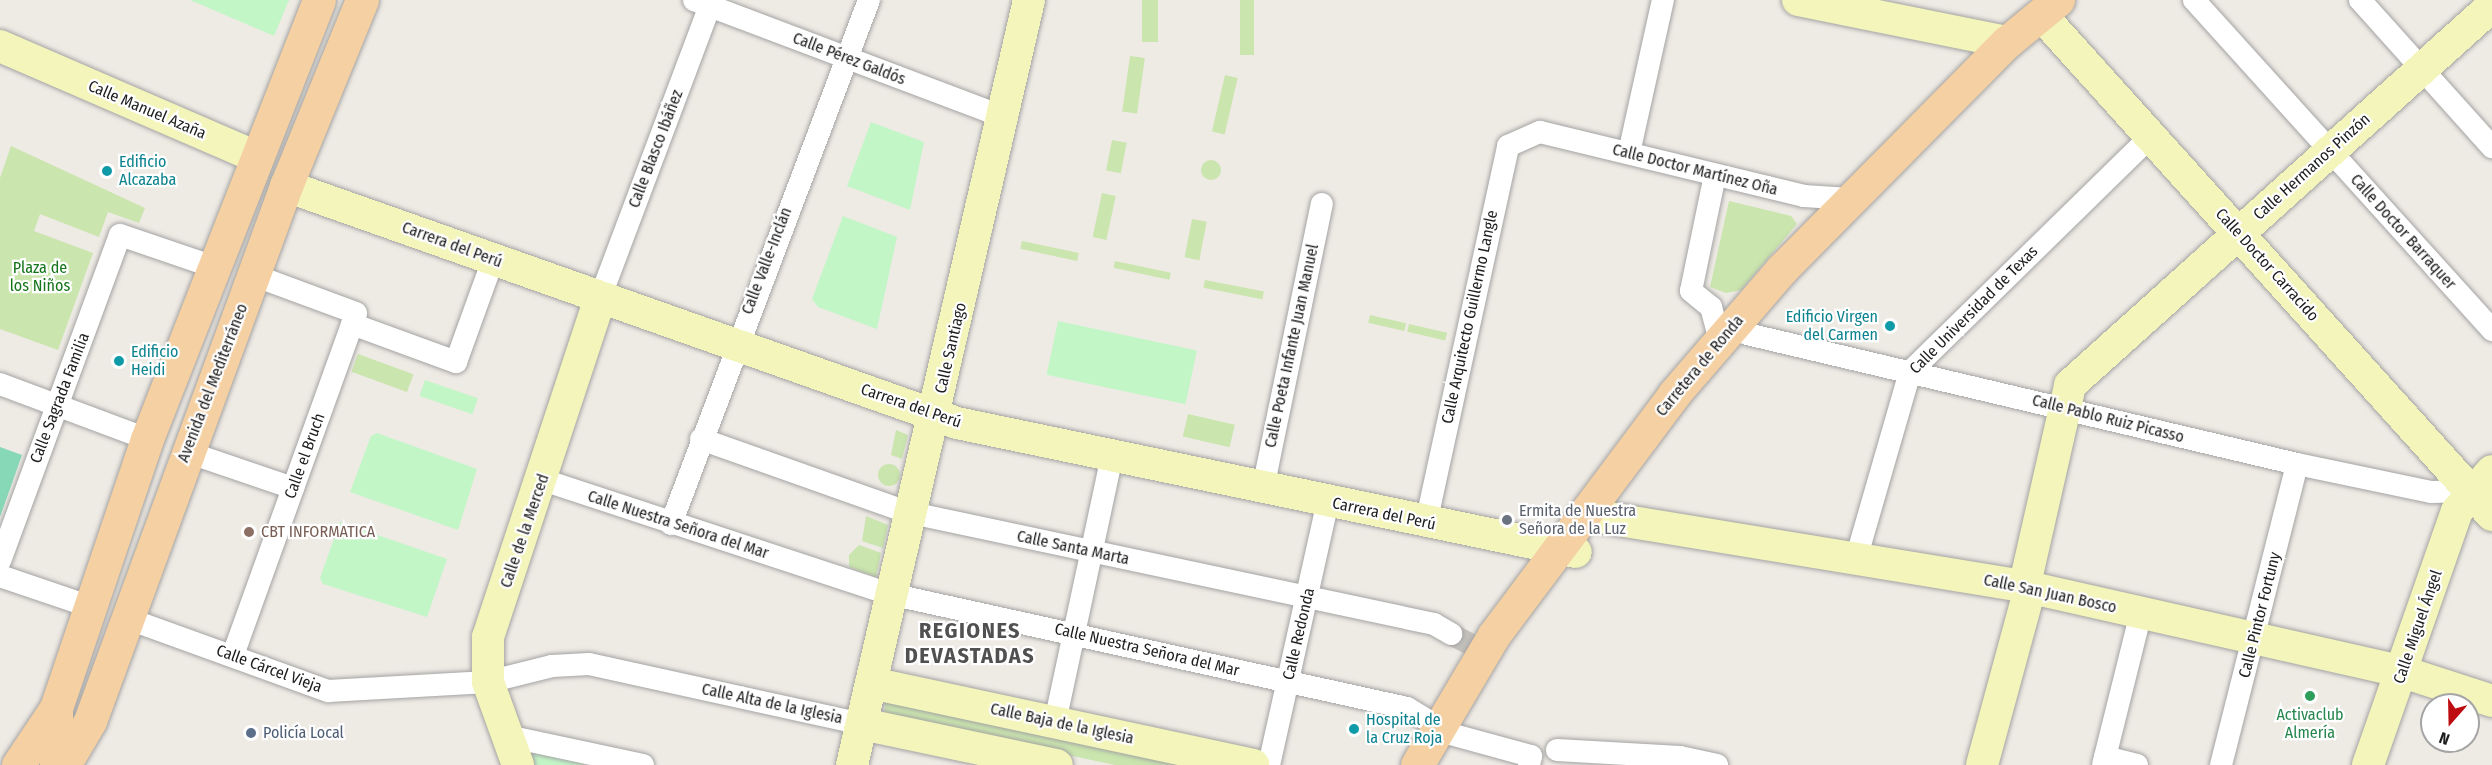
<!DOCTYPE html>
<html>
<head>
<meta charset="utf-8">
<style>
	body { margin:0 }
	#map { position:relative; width:2492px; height:765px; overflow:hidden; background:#eeeae4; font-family:"Fira Sans Condensed",sans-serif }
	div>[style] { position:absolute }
	.grass>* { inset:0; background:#cae5ad; transform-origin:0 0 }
	.round { border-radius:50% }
	.park>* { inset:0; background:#c3f6c7; transform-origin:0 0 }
	.pitch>* { inset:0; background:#87d8b7 }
	.street-tunnel>* { height:22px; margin-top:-11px; transform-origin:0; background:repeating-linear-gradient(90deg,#c4c1bc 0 22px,transparent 0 33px) }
	.roads { filter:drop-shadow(0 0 2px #a4a4a4) drop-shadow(0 0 2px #a4a4a4) }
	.street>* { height:22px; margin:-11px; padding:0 11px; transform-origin:11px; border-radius:11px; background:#fff }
	.secondary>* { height:32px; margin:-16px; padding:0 16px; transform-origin:16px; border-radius:16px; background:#f3f5bb }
	.primary>* { height:33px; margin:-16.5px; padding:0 16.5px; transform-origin:16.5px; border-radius:16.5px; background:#f5d0a2 }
	.dots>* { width:16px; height:16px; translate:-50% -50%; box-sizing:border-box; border:3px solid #fff; border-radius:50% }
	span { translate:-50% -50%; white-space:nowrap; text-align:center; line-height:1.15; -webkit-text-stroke:4.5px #fff; paint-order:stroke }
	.street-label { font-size:16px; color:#1d1d1d }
	.culture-label { font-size:16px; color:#0d838f }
	.left { translate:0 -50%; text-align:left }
	.right { translate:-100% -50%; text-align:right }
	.park-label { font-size:16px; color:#137419 }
	.worship-label { font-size:16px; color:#5b616d }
	.education-label { font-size:16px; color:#785e54 }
	.leisure-label { font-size:16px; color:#27864d }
	.service-label { font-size:16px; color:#4e5e75 }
	.district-label { font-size:22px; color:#505050; font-weight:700; letter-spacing:1.5px }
	.north { position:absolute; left:2420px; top:693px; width:60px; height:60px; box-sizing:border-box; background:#fff; border:2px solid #a5a5a5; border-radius:50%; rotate:200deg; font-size:16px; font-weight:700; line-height:24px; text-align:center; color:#1d1d1d }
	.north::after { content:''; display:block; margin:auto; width:21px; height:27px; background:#be0d10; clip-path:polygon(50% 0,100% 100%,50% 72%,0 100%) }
</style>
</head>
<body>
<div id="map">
	<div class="grass">
		<i style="left:1142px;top:0;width:16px;height:42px"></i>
		<i style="left:1240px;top:0;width:14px;height:55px"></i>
		<i style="left:1130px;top:56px;width:15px;height:56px;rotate:8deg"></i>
		<i style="left:1225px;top:75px;width:13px;height:58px;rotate:13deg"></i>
		<i style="left:1112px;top:140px;width:15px;height:31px;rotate:11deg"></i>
		<i style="clip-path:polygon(11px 146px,145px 208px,139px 223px,108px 212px,99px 237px,40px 214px,34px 231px,93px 253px,58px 350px,0 329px,0 178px)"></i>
		<i class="round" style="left:1201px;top:160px;width:20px;height:20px"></i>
		<i style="left:1102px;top:193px;width:14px;height:45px;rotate:12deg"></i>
		<i style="clip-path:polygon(1729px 201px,1791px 216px,1797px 224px,1741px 290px,1726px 293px,1710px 287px)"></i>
		<i style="left:1192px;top:219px;width:15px;height:39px;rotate:11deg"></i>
		<i style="left:1022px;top:241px;width:58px;height:8px;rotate:12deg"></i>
		<i style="left:1115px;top:261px;width:57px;height:7px;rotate:12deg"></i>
		<i style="left:1205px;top:280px;width:60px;height:8px;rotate:11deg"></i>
		<i style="left:1370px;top:315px;width:37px;height:8px;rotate:13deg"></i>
		<i style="left:1409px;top:324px;width:39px;height:8px;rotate:13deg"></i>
		<i style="left:358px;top:354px;width:59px;height:19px;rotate:20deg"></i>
		<i style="left:1188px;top:414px;width:48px;height:23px;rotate:13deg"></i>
		<i style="clip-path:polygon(896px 430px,908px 435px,902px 459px,891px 455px)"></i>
		<i class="round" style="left:878px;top:464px;width:22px;height:22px"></i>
		<i style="clip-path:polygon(866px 516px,888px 525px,883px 548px,862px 541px)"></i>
		<i style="clip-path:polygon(859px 545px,881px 553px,876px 577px,849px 567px,849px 555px)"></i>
		<i style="clip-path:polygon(885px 695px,1216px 765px,1115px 765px,885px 716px)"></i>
	</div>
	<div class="park">
		<i style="clip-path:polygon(190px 0,289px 0,274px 36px)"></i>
		<i style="clip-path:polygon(871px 122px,924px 142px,910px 210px,847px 186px)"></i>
		<i style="clip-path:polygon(843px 216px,897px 237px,877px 329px,818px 307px,812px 299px)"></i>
		<i style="left:1058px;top:321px;width:142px;height:55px;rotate:12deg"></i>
		<i style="left:425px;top:380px;width:56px;height:17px;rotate:19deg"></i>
		<i style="clip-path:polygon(377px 433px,477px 469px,458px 530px,350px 492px,371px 436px)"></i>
		<i style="clip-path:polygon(340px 522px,447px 559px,427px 617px,323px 584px,320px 578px)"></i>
		<i style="clip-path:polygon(529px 752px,581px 760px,583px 765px,524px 765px)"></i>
	</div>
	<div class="pitch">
		<i style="clip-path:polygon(0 447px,22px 455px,0 517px)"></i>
	</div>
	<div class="street-tunnel">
		<i style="left:1451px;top:634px;width:38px;rotate:28deg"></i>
	</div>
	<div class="roads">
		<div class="street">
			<i style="left:694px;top:0;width:330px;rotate:20.7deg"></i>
			<i style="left:2194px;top:0;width:445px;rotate:47.9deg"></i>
			<i style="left:2360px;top:0;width:198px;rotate:48.1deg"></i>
			<i style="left:1629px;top:153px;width:157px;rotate:-77.5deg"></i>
			<i style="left:1715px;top:175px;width:118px;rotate:101.7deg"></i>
			<i style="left:1691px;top:291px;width:26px;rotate:39deg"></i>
			<i style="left:1711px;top:307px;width:34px;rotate:75deg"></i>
			<i style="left:600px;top:298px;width:318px;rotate:-69.4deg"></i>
			<i style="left:352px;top:324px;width:111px;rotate:20.1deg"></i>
			<i style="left:456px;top:362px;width:109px;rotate:-70.1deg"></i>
			<i style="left:1747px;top:334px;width:565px;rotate:13.3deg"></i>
			<i style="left:2297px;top:464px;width:137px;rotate:11.8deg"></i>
			<i style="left:2431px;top:492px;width:40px;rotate:-1.4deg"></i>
			<i style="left:0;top:384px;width:157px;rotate:20.5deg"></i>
			<i style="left:701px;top:439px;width:219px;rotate:19.5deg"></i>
			<i style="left:907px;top:512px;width:539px;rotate:12deg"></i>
			<i style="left:1434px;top:624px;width:20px;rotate:30deg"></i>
			<i style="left:187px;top:452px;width:112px;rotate:18.8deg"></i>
			<i style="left:543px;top:480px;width:365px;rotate:18.2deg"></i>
			<i style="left:890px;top:594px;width:529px;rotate:12.43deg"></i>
			<i style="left:1407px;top:708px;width:37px;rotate:31deg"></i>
			<i style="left:1263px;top:488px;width:290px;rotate:-78.3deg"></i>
			<i style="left:1426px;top:523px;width:386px;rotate:-77.7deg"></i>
			<i style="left:1508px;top:146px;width:35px;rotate:-24deg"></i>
			<i style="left:1540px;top:132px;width:272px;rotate:13.6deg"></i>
			<i style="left:1804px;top:196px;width:47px;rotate:3.7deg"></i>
			<i style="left:671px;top:524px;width:560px;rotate:-69.3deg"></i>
			<i style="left:1856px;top:559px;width:195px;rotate:-73.9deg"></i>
			<i style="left:1910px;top:372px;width:337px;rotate:-44.4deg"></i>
			<i style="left:0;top:561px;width:347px;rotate:-69.8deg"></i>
			<i style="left:120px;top:235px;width:96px;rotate:18.8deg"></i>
			<i style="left:0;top:576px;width:96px;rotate:18.8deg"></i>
			<i style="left:126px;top:618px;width:215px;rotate:19.9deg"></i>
			<i style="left:328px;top:691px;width:160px;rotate:-3.2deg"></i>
			<i style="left:488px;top:682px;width:66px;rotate:-14deg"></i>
			<i style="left:552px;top:666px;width:37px;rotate:-3deg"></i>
			<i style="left:589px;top:664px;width:280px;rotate:12.4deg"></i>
			<i style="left:233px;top:655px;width:363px;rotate:-70.2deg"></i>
			<i style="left:356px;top:313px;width:110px;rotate:-159.7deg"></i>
			<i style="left:1055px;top:722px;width:273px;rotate:-77.9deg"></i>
			<i style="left:1454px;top:735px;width:80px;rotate:15.3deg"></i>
			<i style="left:1531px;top:756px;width:9px;rotate:103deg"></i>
			<i style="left:507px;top:736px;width:139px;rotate:12deg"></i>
			<i style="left:1557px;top:750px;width:123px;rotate:3.3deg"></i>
			<i style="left:1680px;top:757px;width:38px;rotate:12deg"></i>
			<i style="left:2105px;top:757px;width:33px;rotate:14deg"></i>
			<i style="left:1269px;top:765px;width:270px;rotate:-77.4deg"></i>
			<i style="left:2103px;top:765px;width:157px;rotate:-76deg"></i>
			<i style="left:2221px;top:765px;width:310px;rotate:-75.8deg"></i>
		</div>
		<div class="secondary">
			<i style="left:1798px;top:0;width:213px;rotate:11.4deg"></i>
			<i style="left:2042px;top:16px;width:672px;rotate:47.96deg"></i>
			<i style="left:0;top:46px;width:279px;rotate:23.4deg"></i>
			<i style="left:286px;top:186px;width:712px;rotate:19.45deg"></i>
			<i style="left:957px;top:423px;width:632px;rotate:11.77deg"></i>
			<i style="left:1601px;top:517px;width:432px;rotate:9.3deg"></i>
			<i style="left:2027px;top:587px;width:385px;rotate:12.7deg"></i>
			<i style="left:2403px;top:672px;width:94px;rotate:18deg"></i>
			<i style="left:871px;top:683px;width:391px;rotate:12.1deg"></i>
			<i style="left:862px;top:724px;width:199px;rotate:11.9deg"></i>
			<i style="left:518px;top:765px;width:88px;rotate:-109.9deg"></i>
			<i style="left:488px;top:682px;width:45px;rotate:-90deg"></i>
			<i style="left:488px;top:637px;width:357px;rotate:-71.7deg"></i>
			<i style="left:852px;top:765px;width:785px;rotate:-76.97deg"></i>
			<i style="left:1982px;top:765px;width:172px;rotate:-74.8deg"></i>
			<i style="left:2027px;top:599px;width:24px;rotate:-90deg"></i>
			<i style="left:2027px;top:575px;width:195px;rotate:-77.2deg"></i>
			<i style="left:2070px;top:385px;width:567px;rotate:-41.93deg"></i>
			<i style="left:2368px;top:765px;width:269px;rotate:-70.7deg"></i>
			<i style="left:2457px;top:511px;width:53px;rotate:-48.8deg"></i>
		</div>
		<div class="primary">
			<i style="left:18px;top:765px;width:69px;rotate:-56.3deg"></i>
			<i style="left:56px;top:765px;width:57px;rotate:-90deg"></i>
			<i style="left:56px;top:708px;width:284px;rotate:-71.3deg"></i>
			<i style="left:147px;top:439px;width:471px;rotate:-68.6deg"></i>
			<i style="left:64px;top:765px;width:51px;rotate:-59.4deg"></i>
			<i style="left:90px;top:721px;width:570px;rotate:-69.88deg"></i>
			<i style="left:286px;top:186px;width:201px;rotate:-67.8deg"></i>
			<i style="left:1417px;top:765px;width:151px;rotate:-59.4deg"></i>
			<i style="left:1494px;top:635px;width:301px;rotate:-53.2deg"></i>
			<i style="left:1674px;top:394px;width:165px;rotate:-49.2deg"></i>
			<i style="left:1782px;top:269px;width:320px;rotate:-45.3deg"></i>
			<i style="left:2007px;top:42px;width:66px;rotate:-39.5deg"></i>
		</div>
	</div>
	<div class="dots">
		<i style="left:107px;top:171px;background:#0f9aa8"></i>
		<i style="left:1890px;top:326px;background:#0f9aa8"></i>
		<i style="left:119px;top:361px;background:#0f9aa8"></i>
		<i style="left:1507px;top:520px;background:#6b7280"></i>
		<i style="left:249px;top:532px;background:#8d6e63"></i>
		<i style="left:2310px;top:696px;background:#2e9e5b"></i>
		<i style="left:1354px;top:729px;background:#0f9aa8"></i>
		<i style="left:251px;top:733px;background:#5c6f8a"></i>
	</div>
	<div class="street-label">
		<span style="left:849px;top:59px;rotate:21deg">Calle Pérez Galdós</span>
		<span style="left:147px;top:110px;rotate:23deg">Calle Manuel Azaña</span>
		<span style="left:656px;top:149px;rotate:-69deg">Calle Blasco Ibáñez</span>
		<span style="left:2312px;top:167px;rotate:-42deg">Calle Hermanos Pinzón</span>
		<span style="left:1695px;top:170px;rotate:14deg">Calle Doctor Martínez Oña</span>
		<span style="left:2403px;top:232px;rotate:48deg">Calle Doctor Barraquer</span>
		<span style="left:452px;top:245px;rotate:20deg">Carrera del Perú</span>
		<span style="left:767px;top:261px;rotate:-69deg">Calle Valle-Inclán</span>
		<span style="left:2267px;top:265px;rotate:48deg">Calle Doctor Carracido</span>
		<span style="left:1974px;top:310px;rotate:-45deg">Calle Universidad de Texas</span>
		<span style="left:1470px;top:317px;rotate:-78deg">Calle Arquitecto Guillermo Langle</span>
		<span style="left:1292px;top:346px;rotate:-78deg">Calle Poeta Infante Juan Manuel</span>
		<span style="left:951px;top:348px;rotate:-77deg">Calle Santiago</span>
		<span style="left:1700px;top:366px;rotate:-50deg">Carretera de Ronda</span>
		<span style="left:213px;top:383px;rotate:-69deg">Avenida del Mediterráneo</span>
		<span style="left:60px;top:398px;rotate:-69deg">Calle Sagrada Familia</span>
		<span style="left:911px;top:406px;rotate:19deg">Carrera del Perú</span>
		<span style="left:2108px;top:419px;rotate:14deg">Calle Pablo Ruiz Picasso</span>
		<span style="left:305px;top:456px;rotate:-70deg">Calle el Bruch</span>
		<span style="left:1384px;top:514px;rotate:12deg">Carrera del Perú</span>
		<span style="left:678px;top:525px;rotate:18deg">Calle Nuestra Señora del Mar</span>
		<span style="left:525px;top:531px;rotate:-71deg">Calle de la Merced</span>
		<span style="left:1073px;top:548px;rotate:12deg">Calle Santa Marta</span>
		<span style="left:2050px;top:594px;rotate:12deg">Calle San Juan Bosco</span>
		<span style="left:2260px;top:615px;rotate:-76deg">Calle Pintor Fortuny</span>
		<span style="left:2418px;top:627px;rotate:-71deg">Calle Miguel Ángel</span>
		<span style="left:1299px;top:634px;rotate:-77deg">Calle Redonda</span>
		<span style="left:1147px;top:650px;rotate:13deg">Calle Nuestra Señora del Mar</span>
		<span style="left:269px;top:669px;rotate:20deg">Calle Cárcel Vieja</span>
		<span style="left:772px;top:704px;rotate:12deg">Calle Alta de la Iglesia</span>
		<span style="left:1062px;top:724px;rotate:12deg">Calle Baja de la Iglesia</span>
	</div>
	<div class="culture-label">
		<span class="left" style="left:119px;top:171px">Edificio<br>Alcazaba</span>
		<span class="right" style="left:1878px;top:326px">Edificio Virgen<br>del Carmen</span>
		<span class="left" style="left:131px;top:361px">Edificio<br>Heidi</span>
		<span class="left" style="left:1366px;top:729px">Hospital de<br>la Cruz Roja</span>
	</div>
	<div class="park-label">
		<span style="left:40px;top:277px">Plaza de<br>los Niños</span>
	</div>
	<div class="worship-label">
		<span class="left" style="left:1519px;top:520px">Ermita de Nuestra<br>Señora de la Luz</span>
	</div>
	<div class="education-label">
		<span class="left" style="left:261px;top:532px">CBT INFORMATICA</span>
	</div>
	<div class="leisure-label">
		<span style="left:2310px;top:724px">Activaclub<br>Almería</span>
	</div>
	<div class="service-label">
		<span class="left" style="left:263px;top:733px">Policía Local</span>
	</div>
	<div class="district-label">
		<span style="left:970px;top:643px">REGIONES<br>DEVASTADAS</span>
	</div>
	<div class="north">N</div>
</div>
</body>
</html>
